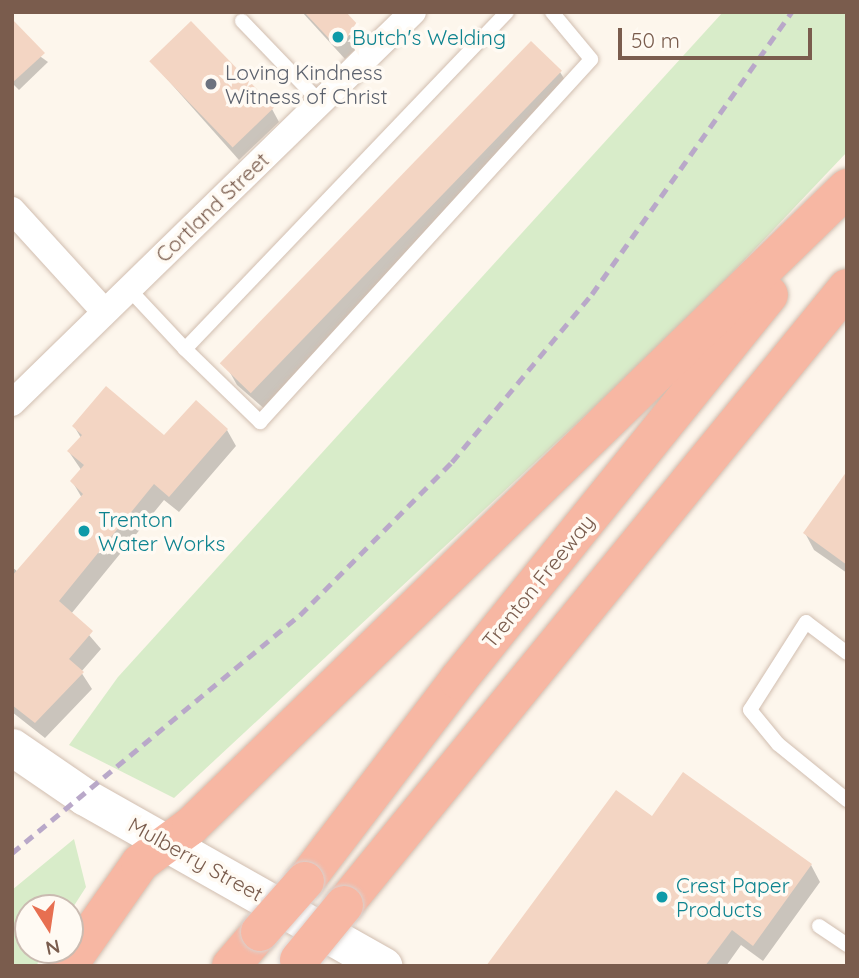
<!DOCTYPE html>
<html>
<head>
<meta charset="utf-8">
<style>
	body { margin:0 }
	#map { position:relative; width:859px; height:978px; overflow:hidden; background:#fdf6ec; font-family:Quicksand,sans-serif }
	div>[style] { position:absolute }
	.green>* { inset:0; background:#d8ecc9 }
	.shadow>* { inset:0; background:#0003 }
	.building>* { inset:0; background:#f3d5c3; transform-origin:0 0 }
	.roads { filter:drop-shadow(0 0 2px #d1beb0) drop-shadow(0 0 2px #d1beb0) }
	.lane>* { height:14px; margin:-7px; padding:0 7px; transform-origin:7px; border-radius:7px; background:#fff }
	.street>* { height:26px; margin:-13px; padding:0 13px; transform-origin:13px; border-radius:13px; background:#fff }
	.secondary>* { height:37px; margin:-18.5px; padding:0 18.5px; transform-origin:18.5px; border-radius:18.5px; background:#fff }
	.highway>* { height:38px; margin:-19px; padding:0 19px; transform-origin:19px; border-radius:19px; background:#f7b7a3 }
	.rail>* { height:5px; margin-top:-2.5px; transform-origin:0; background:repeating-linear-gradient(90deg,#b9a8c9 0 10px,transparent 0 17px) }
	.bridges { filter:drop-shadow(0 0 2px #dad1cd) drop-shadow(0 0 2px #dad1cd) }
	.highway-bridge>* { height:38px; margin:-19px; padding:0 19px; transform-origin:19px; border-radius:19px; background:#f7b7a3 }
	.dots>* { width:19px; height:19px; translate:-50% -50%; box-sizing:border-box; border:4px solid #fffaf3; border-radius:50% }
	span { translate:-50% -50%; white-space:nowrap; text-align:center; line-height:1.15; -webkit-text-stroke:7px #fffaf3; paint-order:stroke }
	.culture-label { font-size:21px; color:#0d838f }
	.left { translate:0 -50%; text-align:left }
	.worship-label { font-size:21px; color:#5b616d }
	.street-label { font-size:21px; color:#7a5c4d }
	.frame { position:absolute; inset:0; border:14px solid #7a5c4d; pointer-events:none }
	.north { position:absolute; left:14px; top:894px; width:70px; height:70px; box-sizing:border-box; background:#fffaf3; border:2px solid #cabbb1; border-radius:50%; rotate:168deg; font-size:19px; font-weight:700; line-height:28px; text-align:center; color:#7a5c4d }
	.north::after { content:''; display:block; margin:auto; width:24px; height:32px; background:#e76f51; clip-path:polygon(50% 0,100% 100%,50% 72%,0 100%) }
	.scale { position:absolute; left:618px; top:28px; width:194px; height:32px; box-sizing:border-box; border:4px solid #7a5c4d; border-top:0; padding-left:9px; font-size:21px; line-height:24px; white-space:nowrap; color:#7a5c4d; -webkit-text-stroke:5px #fffaf3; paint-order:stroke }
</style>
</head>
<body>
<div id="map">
	<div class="green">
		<i style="clip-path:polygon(723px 12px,847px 12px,847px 152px,683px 325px,174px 798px,69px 745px,118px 677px)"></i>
		<i style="clip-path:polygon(74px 839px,86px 887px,70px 912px,28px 908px,28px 950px,46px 950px,36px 966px,12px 966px,12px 890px)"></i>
	</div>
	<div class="shadow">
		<i style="clip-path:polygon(302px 12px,345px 12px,365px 40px,345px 59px)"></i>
		<i style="clip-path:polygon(12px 36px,48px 62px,19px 90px,12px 83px)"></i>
		<i style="clip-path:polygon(151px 61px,272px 109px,279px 122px,239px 160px)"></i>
		<i style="clip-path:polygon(560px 72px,570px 88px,268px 412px,237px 385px,228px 369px)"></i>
		<i style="clip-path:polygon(74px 426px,164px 437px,227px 430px,236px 446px,179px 512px,164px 500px,71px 614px,101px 649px,81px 672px,92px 689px,45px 738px,12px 712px,12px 567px,18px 572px,82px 498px,72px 481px,82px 471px,69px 452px,81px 438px)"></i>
		<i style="clip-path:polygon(847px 474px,847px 573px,814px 550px,805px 533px)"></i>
		<i style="clip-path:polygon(653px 819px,811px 865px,820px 882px,763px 961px,741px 945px,726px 966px,493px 966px)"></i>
	</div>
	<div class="building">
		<i style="clip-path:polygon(304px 12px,346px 12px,359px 26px,337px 47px)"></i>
		<i style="clip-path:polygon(12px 19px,45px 53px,12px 83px)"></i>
		<i style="left:191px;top:21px;width:120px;height:58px;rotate:46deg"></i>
		<i style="left:531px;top:41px;width:43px;height:448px;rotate:44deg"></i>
		<i style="clip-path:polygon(106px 386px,164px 435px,196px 400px,228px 429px,169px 497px,154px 484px,59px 601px,93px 631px,69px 659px,84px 672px,35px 723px,12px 705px,12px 576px,83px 494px,70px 481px,84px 465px,67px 451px,82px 435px,72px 426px)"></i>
		<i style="clip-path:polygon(847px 471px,847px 565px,803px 533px)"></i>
		<i style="clip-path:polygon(683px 772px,812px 864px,753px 946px,732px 930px,705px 966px,486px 966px,616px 790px,652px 816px)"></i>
	</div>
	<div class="roads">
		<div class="lane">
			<i style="left:242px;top:21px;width:112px;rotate:46.1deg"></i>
			<i style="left:128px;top:288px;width:83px;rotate:46.9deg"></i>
			<i style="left:185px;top:349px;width:466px;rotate:-46.3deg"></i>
			<i style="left:185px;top:349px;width:105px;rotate:44.2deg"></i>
			<i style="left:260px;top:422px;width:491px;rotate:-47.6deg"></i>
			<i style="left:591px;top:59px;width:61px;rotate:-129.7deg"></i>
			<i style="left:847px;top:653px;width:51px;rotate:-142.9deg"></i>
			<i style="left:806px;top:622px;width:104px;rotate:122.5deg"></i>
			<i style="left:750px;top:710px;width:44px;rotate:50.5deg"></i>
			<i style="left:778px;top:744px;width:89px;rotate:39.1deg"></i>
			<i style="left:819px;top:926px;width:34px;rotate:34deg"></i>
		</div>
		<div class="street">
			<i style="left:12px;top:210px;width:137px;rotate:47.7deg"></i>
			<i style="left:12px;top:403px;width:560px;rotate:-44.28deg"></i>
		</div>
		<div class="secondary">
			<i style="left:12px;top:747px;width:88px;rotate:34.4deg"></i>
			<i style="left:85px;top:797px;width:343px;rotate:29.5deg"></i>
		</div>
		<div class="highway">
			<i style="left:305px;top:881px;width:253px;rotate:-52.7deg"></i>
			<i style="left:458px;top:680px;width:495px;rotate:-51.1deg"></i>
			<i style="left:344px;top:905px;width:796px;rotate:-50.81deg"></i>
			<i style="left:68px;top:966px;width:126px;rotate:-55deg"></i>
			<i style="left:140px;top:863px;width:63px;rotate:-36deg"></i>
			<i style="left:191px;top:826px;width:915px;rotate:-44.2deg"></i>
			<i style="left:231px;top:966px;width:45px;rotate:-49.5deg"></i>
		</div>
	</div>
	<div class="rail">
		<i style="left:12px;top:853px;width:374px;rotate:-39.6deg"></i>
		<i style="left:300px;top:615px;width:216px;rotate:-45.2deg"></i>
		<i style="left:452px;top:462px;width:219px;rotate:-50.2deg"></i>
		<i style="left:592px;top:294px;width:346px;rotate:-54.7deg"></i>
	</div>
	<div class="bridges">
		<div class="highway-bridge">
			<i style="left:260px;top:932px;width:68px;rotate:-48.6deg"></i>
			<i style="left:299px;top:960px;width:71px;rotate:-50.7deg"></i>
		</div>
	</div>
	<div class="dots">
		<i style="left:338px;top:37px;background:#0f9aa8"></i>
		<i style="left:211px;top:84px;background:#6b7280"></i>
		<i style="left:84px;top:531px;background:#0f9aa8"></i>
		<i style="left:662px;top:897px;background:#0f9aa8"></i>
	</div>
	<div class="culture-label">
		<span class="left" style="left:352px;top:37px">Butch's Welding</span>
		<span class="left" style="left:98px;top:531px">Trenton<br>Water Works</span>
		<span class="left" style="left:676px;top:897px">Crest Paper<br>Products</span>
	</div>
	<div class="worship-label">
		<span class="left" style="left:225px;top:84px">Loving Kindness<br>Witness of Christ</span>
	</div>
	<div class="street-label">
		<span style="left:212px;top:207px;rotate:-44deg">Cortland Street</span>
		<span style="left:538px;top:581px;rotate:-51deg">Trenton Freeway</span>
		<span style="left:196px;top:859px;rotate:29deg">Mulberry Street</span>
	</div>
	<div class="frame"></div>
	<div class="north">N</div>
	<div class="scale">50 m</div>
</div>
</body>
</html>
